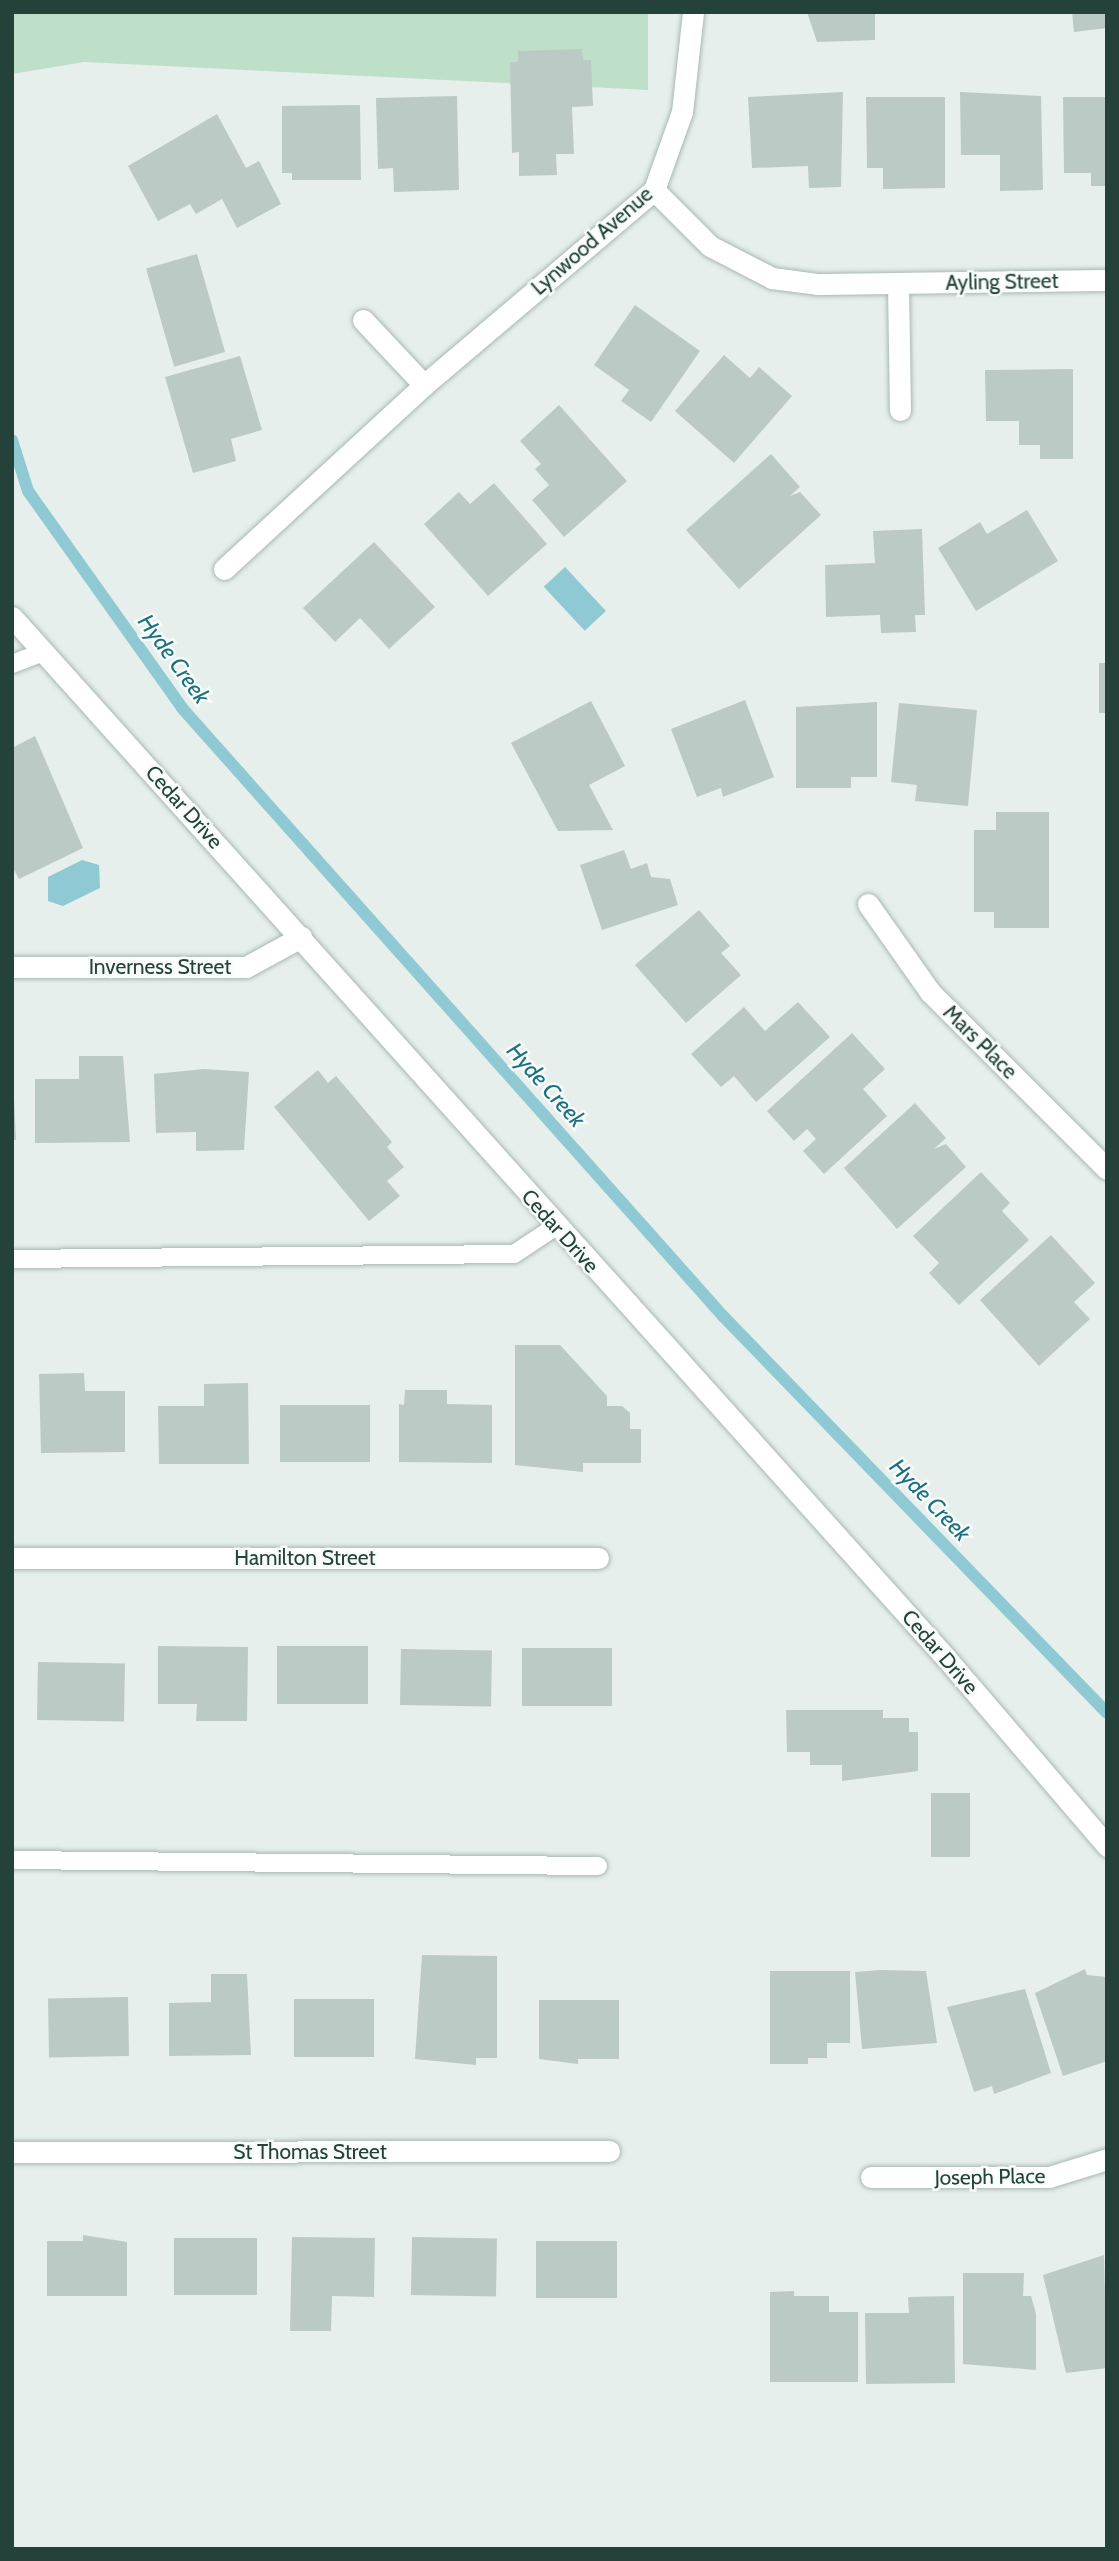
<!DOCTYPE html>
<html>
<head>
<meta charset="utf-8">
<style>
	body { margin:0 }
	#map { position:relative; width:1119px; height:2561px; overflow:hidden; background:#e6efeb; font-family:Cabin,sans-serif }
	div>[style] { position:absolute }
	.green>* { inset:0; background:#bfe0c8 }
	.water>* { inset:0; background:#8ec9d4; transform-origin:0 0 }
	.stream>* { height:12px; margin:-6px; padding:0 6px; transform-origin:6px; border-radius:6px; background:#8ec9d4 }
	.building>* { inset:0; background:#bbcac4; transform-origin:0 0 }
	.roads { filter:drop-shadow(0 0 2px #a8b8b2) drop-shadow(0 0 2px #a8b8b2) }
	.service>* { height:18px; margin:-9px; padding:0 9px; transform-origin:9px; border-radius:9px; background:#fff }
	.minor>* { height:21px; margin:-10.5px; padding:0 10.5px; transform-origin:10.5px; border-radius:10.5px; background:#fff }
	.tertiary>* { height:21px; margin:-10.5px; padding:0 10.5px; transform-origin:10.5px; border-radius:10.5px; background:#fff }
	span { translate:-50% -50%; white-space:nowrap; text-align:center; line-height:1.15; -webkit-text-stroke:5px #f7fbf9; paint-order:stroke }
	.street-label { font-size:21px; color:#24423a }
	.water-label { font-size:23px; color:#1c6f80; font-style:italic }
	.frame { position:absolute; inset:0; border:14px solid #24423a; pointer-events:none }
</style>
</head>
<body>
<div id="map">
	<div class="green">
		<i style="clip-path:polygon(12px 12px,648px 12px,648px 90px,84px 62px,12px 74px)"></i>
	</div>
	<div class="water">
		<i style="left:565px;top:567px;width:60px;height:29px;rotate:47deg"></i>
		<i style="clip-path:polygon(82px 860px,99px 865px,100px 888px,63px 906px,48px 901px,48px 877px)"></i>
	</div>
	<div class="stream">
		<i style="left:12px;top:440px;width:53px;rotate:72.6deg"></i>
		<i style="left:28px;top:491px;width:266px;rotate:54.6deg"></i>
		<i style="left:182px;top:708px;width:814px;rotate:48.34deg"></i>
		<i style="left:723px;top:1316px;width:552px;rotate:45.95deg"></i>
	</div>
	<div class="building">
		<i style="clip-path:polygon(807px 12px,875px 12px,875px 40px,817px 42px)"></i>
		<i style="clip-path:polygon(1072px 12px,1107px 12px,1107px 28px,1074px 32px)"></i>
		<i style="clip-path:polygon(582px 49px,583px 60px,591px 60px,593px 106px,572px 107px,574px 154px,556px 154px,557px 175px,519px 176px,519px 152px,512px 153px,510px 62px,518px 62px,518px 51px)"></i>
		<i style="clip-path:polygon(843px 92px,841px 187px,809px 188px,808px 166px,752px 168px,748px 97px)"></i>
		<i style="clip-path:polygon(960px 92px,1041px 96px,1043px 190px,1000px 191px,1000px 155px,961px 155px)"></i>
		<i style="clip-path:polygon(457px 96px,459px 190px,394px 192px,393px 168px,378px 169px,376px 98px)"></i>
		<i style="clip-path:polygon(866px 97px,945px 97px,945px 188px,883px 189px,883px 168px,867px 168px)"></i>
		<i style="clip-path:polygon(1063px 97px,1107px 97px,1107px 186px,1091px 186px,1091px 173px,1064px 173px)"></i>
		<i style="clip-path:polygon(360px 105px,361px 180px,292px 180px,292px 173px,282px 173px,282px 106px)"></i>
		<i style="clip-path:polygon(217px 114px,246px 168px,259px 161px,281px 204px,237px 228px,222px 199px,196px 214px,190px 204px,158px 221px,128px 166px)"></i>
		<i style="left:197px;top:254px;width:102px;height:53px;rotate:74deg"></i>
		<i style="clip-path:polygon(635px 305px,700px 351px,651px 422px,621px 401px,629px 390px,594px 365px)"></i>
		<i style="clip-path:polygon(724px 355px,750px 378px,759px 367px,792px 396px,734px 463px,675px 411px)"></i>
		<i style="clip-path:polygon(240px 356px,262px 430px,231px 439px,236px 461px,193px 473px,165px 377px)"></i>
		<i style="clip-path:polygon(1073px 369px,1073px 459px,1040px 459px,1040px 445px,1019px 445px,1019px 421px,986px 421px,985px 370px)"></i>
		<i style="clip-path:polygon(559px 405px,627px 481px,564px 537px,532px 500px,549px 485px,535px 469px,541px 464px,520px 441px)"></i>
		<i style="clip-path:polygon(771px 454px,800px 487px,790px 496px,800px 492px,821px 515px,739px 589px,686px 530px)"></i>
		<i style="clip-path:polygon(494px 483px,547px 544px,488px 596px,424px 524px,459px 492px,470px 504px)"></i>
		<i style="clip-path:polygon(1027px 510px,1058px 561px,976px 611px,938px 548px,980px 522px,987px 534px)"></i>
		<i style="clip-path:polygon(922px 529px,925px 615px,915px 615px,916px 632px,881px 633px,880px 615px,826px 617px,825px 565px,875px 563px,873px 531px)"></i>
		<i style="clip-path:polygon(374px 542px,435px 607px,389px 649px,360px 618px,335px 642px,303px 608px)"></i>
		<i style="left:1099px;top:663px;width:8px;height:50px"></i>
		<i style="clip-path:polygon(745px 700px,774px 777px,723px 797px,721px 788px,697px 797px,671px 729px)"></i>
		<i style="clip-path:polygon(591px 701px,625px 766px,589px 785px,613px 830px,558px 831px,511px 743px)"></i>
		<i style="clip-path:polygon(877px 702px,877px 777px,851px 777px,851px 788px,796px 788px,796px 707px)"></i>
		<i style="clip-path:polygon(899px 703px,977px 710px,968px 806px,915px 801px,917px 785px,891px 782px)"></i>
		<i style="clip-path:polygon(35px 736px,83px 848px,19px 879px,12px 866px,12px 748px)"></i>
		<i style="clip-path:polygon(996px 812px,1049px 812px,1049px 928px,994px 928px,994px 912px,974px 912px,974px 830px,996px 830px)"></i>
		<i style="clip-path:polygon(624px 850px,631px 869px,647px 863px,651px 877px,670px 879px,678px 905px,602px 930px,580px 865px)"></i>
		<i style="clip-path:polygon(699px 910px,730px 946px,721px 953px,741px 975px,686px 1023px,635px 965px)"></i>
		<i style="clip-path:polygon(798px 1002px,830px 1037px,756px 1102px,734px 1076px,721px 1087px,691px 1054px,744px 1007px,765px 1031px)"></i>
		<i style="clip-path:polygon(852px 1033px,885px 1069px,863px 1089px,887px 1116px,824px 1174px,803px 1151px,816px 1139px,807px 1129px,794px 1141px,767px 1111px)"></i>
		<i style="clip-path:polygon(79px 1056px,123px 1056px,130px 1142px,35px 1143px,35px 1079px,79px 1079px)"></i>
		<i style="clip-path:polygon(204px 1069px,249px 1072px,244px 1150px,196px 1151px,196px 1132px,156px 1133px,154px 1074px)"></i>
		<i style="clip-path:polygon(318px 1070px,328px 1083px,336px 1076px,392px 1142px,387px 1147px,404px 1167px,387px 1181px,400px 1196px,369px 1221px,274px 1107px)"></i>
		<i style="clip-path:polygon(12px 1098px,14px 1098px,16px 1140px,12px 1140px)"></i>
		<i style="clip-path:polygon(915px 1103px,946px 1138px,934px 1149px,946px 1144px,966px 1167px,897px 1229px,844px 1168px)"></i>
		<i style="clip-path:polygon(981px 1172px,1010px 1203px,1002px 1211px,1029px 1240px,959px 1305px,929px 1273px,939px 1263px,913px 1236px)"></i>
		<i style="clip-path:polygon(1051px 1235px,1095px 1283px,1074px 1302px,1090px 1319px,1039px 1366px,980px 1300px)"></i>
		<i style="clip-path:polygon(515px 1345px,560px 1345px,607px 1396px,607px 1406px,622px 1406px,630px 1413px,630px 1429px,641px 1429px,641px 1463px,583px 1463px,583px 1472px,515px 1465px)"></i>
		<i style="clip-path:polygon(84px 1373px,85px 1391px,125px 1391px,125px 1452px,41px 1453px,39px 1374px)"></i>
		<i style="clip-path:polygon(248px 1383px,249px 1464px,159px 1464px,158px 1406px,204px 1406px,204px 1384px)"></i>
		<i style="clip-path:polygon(405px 1390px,447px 1390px,447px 1404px,492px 1405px,492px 1463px,399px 1462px,399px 1404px,404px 1405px)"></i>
		<i style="left:280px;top:1405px;width:90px;height:57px"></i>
		<i style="clip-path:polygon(158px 1646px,248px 1647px,247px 1721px,196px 1721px,197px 1704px,158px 1704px)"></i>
		<i style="left:277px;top:1646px;width:91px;height:58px"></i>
		<i style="left:522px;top:1648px;width:90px;height:58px"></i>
		<i style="left:401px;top:1649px;width:91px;height:56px;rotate:1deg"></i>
		<i style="left:38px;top:1662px;width:87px;height:58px;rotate:1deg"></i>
		<i style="clip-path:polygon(786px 1710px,883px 1710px,883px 1718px,909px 1718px,909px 1732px,918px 1732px,918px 1771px,842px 1781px,842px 1765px,810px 1765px,810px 1752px,787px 1752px)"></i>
		<i style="left:931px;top:1793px;width:39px;height:64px"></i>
		<i style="clip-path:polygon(422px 1955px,497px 1956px,497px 2058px,476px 2058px,476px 2065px,415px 2059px)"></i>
		<i style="clip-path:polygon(1085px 1969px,1087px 1975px,1107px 1977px,1107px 2061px,1063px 2076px,1035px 1993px)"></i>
		<i style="clip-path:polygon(880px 1970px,926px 1971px,937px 2043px,862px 2049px,855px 1972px)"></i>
		<i style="clip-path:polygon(770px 1971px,850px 1971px,850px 2043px,827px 2043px,827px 2058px,808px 2058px,808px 2064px,770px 2064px)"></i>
		<i style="clip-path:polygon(211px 1974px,247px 1974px,251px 2055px,169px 2056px,169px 2003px,211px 2002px)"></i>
		<i style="clip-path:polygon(1025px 1989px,1051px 2073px,994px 2094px,992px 2086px,974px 2092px,947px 2007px)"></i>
		<i style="left:128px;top:1997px;width:59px;height:80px;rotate:89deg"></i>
		<i style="left:374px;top:1999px;width:58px;height:80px;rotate:90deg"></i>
		<i style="clip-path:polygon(539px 2000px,619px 2000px,619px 2059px,578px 2059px,578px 2064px,539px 2059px)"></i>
		<i style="clip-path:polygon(83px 2235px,127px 2242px,127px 2296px,47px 2296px,47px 2241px,83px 2241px)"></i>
		<i style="clip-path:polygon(292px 2237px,375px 2238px,374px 2297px,332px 2296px,331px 2331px,290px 2331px)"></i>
		<i style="left:412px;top:2237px;width:85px;height:58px;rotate:1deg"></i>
		<i style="left:174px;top:2238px;width:83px;height:57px"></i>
		<i style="left:536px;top:2241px;width:81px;height:57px"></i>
		<i style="clip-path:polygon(1104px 2255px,1107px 2368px,1066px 2373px,1043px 2275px)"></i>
		<i style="clip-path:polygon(963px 2273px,1024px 2273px,1023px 2296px,1031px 2296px,1036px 2314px,1036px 2370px,963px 2364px)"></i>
		<i style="clip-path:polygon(794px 2291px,794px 2296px,829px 2296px,829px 2312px,858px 2312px,858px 2382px,770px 2382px,770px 2292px)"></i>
		<i style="clip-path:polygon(954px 2296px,955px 2383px,866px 2384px,865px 2313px,909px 2313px,908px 2297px)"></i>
	</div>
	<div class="roads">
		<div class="service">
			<i style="left:12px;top:664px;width:34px;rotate:-21deg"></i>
			<i style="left:12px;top:1259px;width:502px;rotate:-0.57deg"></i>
			<i style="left:514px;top:1254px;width:49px;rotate:-33.4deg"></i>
			<i style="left:12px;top:1860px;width:586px;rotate:0.59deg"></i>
		</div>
		<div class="minor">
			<i style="left:654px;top:190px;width:79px;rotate:45deg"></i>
			<i style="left:710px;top:246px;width:70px;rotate:27.3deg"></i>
			<i style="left:772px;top:278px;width:45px;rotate:7.6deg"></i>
			<i style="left:817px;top:284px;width:290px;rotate:-0.8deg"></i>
			<i style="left:898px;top:284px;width:126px;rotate:89.1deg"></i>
			<i style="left:363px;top:320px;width:89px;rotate:46.8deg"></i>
			<i style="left:224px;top:569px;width:272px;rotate:-42.6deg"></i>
			<i style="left:424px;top:385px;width:302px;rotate:-40.3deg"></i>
			<i style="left:654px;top:190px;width:83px;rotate:-70.3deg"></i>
			<i style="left:682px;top:112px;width:101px;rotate:-83.7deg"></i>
			<i style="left:868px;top:904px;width:108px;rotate:54.8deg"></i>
			<i style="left:930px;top:992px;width:250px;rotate:45deg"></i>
			<i style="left:12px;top:967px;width:234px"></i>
			<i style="left:246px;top:967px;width:63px;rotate:-28.6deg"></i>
			<i style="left:12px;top:1558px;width:586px"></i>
			<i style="left:12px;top:2152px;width:597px;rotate:-0.1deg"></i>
			<i style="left:871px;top:2177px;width:178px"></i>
			<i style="left:1049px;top:2177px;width:61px;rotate:-17.2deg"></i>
		</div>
		<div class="tertiary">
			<i style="left:12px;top:617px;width:1399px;rotate:48.1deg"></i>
			<i style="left:946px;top:1658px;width:248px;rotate:49.4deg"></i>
		</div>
	</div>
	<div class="street-label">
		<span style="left:592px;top:241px;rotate:-41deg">Lynwood Avenue</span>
		<span style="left:1002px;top:282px;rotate:-1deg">Ayling Street</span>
		<span style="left:184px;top:807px;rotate:48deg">Cedar Drive</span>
		<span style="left:160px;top:967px">Inverness Street</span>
		<span style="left:980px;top:1042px;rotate:45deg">Mars Place</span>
		<span style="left:560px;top:1231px;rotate:48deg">Cedar Drive</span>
		<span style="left:305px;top:1558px">Hamilton Street</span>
		<span style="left:940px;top:1652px;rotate:49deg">Cedar Drive</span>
		<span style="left:310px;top:2152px">St Thomas Street</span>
		<span style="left:990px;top:2177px;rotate:-1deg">Joseph Place</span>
	</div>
	<div class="water-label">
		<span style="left:174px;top:659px;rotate:54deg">Hyde Creek</span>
		<span style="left:546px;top:1085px;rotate:48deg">Hyde Creek</span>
		<span style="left:930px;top:1500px;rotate:46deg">Hyde Creek</span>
	</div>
	<div class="frame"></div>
</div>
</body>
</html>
